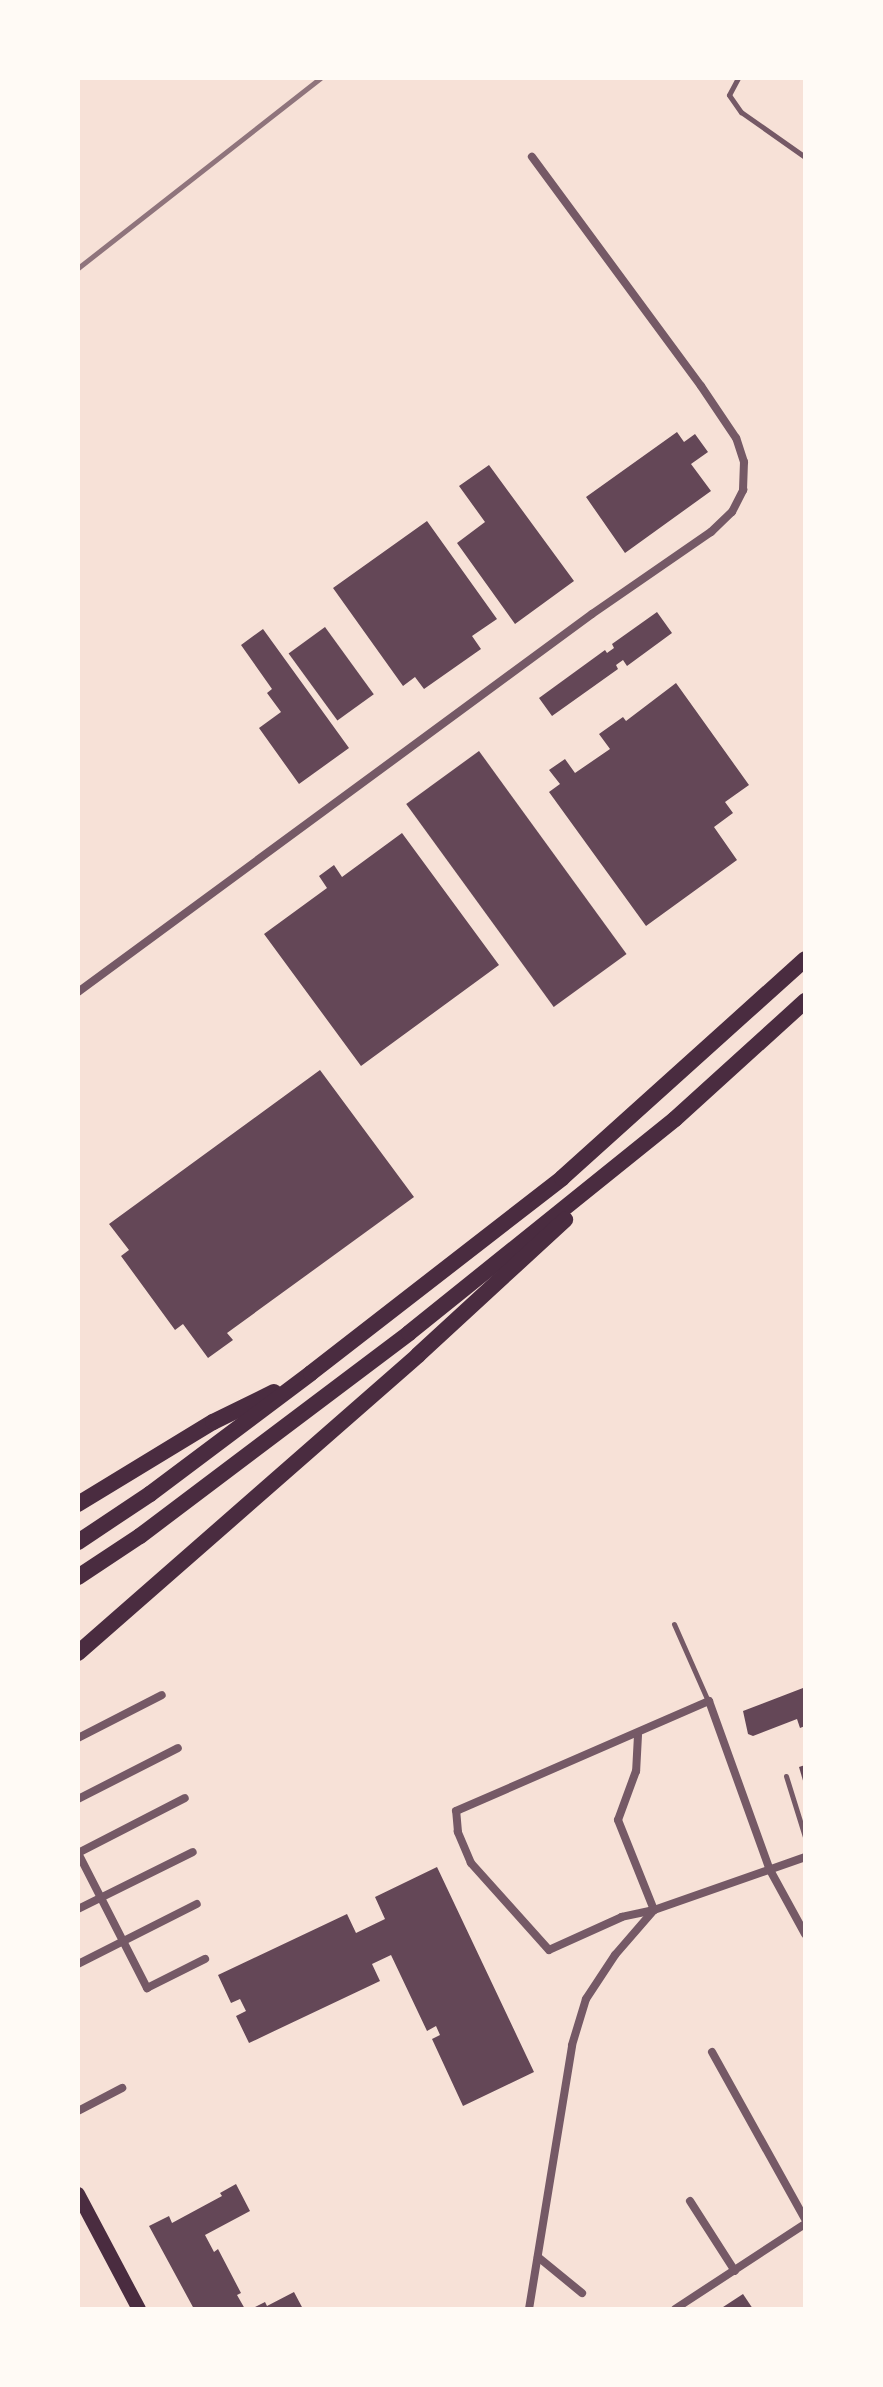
<!DOCTYPE html>
<html>
<head>
<meta charset="utf-8">
<style>
	body { margin:0 }
	#map { position:relative; width:883px; height:2387px; overflow:hidden; background:#f7e1d7; font-family:Inter,sans-serif }
	div>[style] { position:absolute }
	.building>* { inset:0; background:#644757; transform-origin:0 0 }
	.service>* { height:5px; margin:-2.5px; padding:0 2.5px; transform-origin:2.5px; border-radius:2.5px; background:#755966 }
	.minor>* { height:8px; margin:-4px; padding:0 4px; transform-origin:4px; border-radius:4px; background:#755966 }
	.secondary>* { height:14px; margin:-7px; padding:0 7px; transform-origin:7px; border-radius:7px; background:#4a2c40 }
	.trunk>* { height:16px; margin:-8px; padding:0 8px; transform-origin:8px; border-radius:8px; background:#4a2c40 }
	.rail>* { height:5px; margin:-2.5px; padding:0 2.5px; transform-origin:2.5px; border-radius:2.5px; background:#8f747c }
	span { translate:-50% -50%; white-space:nowrap; text-align:center; line-height:1.15; -webkit-text-stroke:6px #fffaf5; paint-order:stroke }
	.frame { position:absolute; inset:0; border:80px solid #fffaf5; pointer-events:none }
</style>
</head>
<body>
<div id="map">
	<div class="building">
		<i style="clip-path:polygon(677px 432px,684px 442px,695px 434px,708px 452px,691px 464px,711px 491px,625px 553px,586px 497px)"></i>
		<i style="clip-path:polygon(489px 465px,574px 581px,515px 624px,457px 543px,485px 522px,459px 486px)"></i>
		<i style="clip-path:polygon(427px 521px,497px 619px,472px 636px,481px 649px,424px 689px,415px 677px,403px 686px,333px 588px)"></i>
		<i style="clip-path:polygon(657px 612px,672px 633px,627px 666px,623px 660px,616px 665px,618px 669px,552px 716px,539px 698px,605px 650px,607px 653px,614px 648px,612px 644px)"></i>
		<i style="left:325px;top:627px;width:83px;height:45px;rotate:54deg"></i>
		<i style="clip-path:polygon(263px 629px,349px 748px,299px 784px,259px 728px,281px 712px,267px 693px,272px 689px,241px 645px)"></i>
		<i style="clip-path:polygon(676px 683px,749px 785px,725px 802px,733px 813px,714px 827px,737px 860px,646px 926px,549px 792px,560px 784px,549px 770px,565px 759px,575px 773px,610px 749px,599px 734px,623px 717px,626px 721px)"></i>
		<i style="left:479px;top:751px;width:251px;height:90px;rotate:54deg"></i>
		<i style="clip-path:polygon(402px 833px,499px 965px,361px 1066px,264px 934px,327px 888px,319px 876px,334px 865px,342px 877px)"></i>
		<i style="clip-path:polygon(320px 1070px,414px 1197px,227px 1333px,233px 1340px,208px 1358px,183px 1324px,175px 1330px,121px 1256px,129px 1250px,109px 1224px)"></i>
		<i style="clip-path:polygon(803px 1688px,805px 1726px,800px 1728px,797px 1719px,753px 1736px,748px 1734px,743px 1711px)"></i>
		<i style="clip-path:polygon(805px 1765px,805px 1784px,804px 1784px,799px 1767px)"></i>
		<i style="clip-path:polygon(437px 1867px,534px 2072px,463px 2106px,432px 2039px,440px 2035px,436px 2026px,427px 2031px,391px 1955px,372px 1964px,380px 1981px,249px 2043px,236px 2016px,246px 2011px,240px 1999px,231px 2003px,218px 1975px,347px 1914px,356px 1933px,385px 1919px,375px 1897px)"></i>
		<i style="clip-path:polygon(236px 2184px,250px 2211px,205px 2235px,214px 2252px,218px 2249px,241px 2293px,237px 2295px,245px 2309px,194px 2309px,149px 2226px,169px 2216px,172px 2223px,222px 2196px,220px 2193px)"></i>
		<i style="clip-path:polygon(294px 2292px,303px 2309px,251px 2309px,265px 2302px,267px 2306px)"></i>
		<i style="clip-path:polygon(743px 2294px,753px 2309px,720px 2309px)"></i>
	</div>
	<div class="service">
		<i style="left:738px;top:78px;width:19px;rotate:118deg"></i>
		<i style="left:729px;top:95px;width:21px;rotate:55deg"></i>
		<i style="left:741px;top:112px;width:78px;rotate:35.1deg"></i>
		<i style="left:674px;top:1624px;width:84px;rotate:66.2deg"></i>
		<i style="left:786px;top:1776px;width:64px;rotate:72.7deg"></i>
	</div>
	<div class="minor">
		<i style="left:78px;top:992px;width:638px;rotate:-36.33deg"></i>
		<i style="left:592px;top:614px;width:145px;rotate:-34.6deg"></i>
		<i style="left:711px;top:532px;width:29px;rotate:-44deg"></i>
		<i style="left:732px;top:512px;width:25px;rotate:-63deg"></i>
		<i style="left:743px;top:490px;width:28px;rotate:-88deg"></i>
		<i style="left:744px;top:462px;width:25px;rotate:-108deg"></i>
		<i style="left:736px;top:438px;width:63px;rotate:-123.9deg"></i>
		<i style="left:701px;top:386px;width:285px;rotate:-126.4deg"></i>
		<i style="left:638px;top:1735px;width:36px;rotate:93deg"></i>
		<i style="left:636px;top:1771px;width:52px;rotate:110.2deg"></i>
		<i style="left:618px;top:1820px;width:97px;rotate:68.2deg"></i>
		<i style="left:654px;top:1910px;width:33px;rotate:168deg"></i>
		<i style="left:622px;top:1917px;width:80px;rotate:155.7deg"></i>
		<i style="left:549px;top:1950px;width:117px;rotate:-131.9deg"></i>
		<i style="left:471px;top:1863px;width:34px;rotate:-113deg"></i>
		<i style="left:458px;top:1832px;width:21px;rotate:-95deg"></i>
		<i style="left:456px;top:1811px;width:276px;rotate:-23.5deg"></i>
		<i style="left:709px;top:1701px;width:180px;rotate:70.2deg"></i>
		<i style="left:770px;top:1870px;width:73px;rotate:61.3deg"></i>
		<i style="left:78px;top:1738px;width:94px;rotate:-27.1deg"></i>
		<i style="left:78px;top:1799px;width:112px;rotate:-27deg"></i>
		<i style="left:78px;top:1853px;width:152px;rotate:62.9deg"></i>
		<i style="left:147px;top:1988px;width:65px;rotate:-26.6deg"></i>
		<i style="left:78px;top:1853px;width:120px;rotate:-27.2deg"></i>
		<i style="left:78px;top:1909px;width:128px;rotate:-26.4deg"></i>
		<i style="left:78px;top:1964px;width:133px;rotate:-26.8deg"></i>
		<i style="left:712px;top:2052px;width:191px;rotate:60.9deg"></i>
		<i style="left:78px;top:2111px;width:50px;rotate:-27.6deg"></i>
		<i style="left:690px;top:2201px;width:83px;rotate:57.3deg"></i>
		<i style="left:538px;top:2257px;width:57px;rotate:39.3deg"></i>
		<i style="left:529px;top:2309px;width:267px;rotate:-80.7deg"></i>
		<i style="left:572px;top:2045px;width:48px;rotate:-73.1deg"></i>
		<i style="left:586px;top:1999px;width:53px;rotate:-56.6deg"></i>
		<i style="left:615px;top:1955px;width:60px;rotate:-49.1deg"></i>
		<i style="left:654px;top:1910px;width:160px;rotate:-19.3deg"></i>
		<i style="left:675px;top:2309px;width:155px;rotate:-33.2deg"></i>
	</div>
	<div class="secondary">
		<i style="left:78px;top:2194px;width:130px;rotate:62.1deg"></i>
	</div>
	<div class="trunk">
		<i style="left:78px;top:1504px;width:158px;rotate:-31.3deg"></i>
		<i style="left:213px;top:1422px;width:68px;rotate:-26.2deg"></i>
		<i style="left:78px;top:1542px;width:87px;rotate:-33.7deg"></i>
		<i style="left:150px;top:1494px;width:201px;rotate:-36.9deg"></i>
		<i style="left:311px;top:1373px;width:318px;rotate:-37.8deg"></i>
		<i style="left:562px;top:1178px;width:327px;rotate:-42deg"></i>
		<i style="left:78px;top:1577px;width:74px;rotate:-33.5deg"></i>
		<i style="left:140px;top:1536px;width:337px;rotate:-37deg"></i>
		<i style="left:409px;top:1333px;width:341px;rotate:-38.8deg"></i>
		<i style="left:675px;top:1119px;width:176px;rotate:-42.2deg"></i>
		<i style="left:78px;top:1653px;width:452px;rotate:-41.2deg"></i>
		<i style="left:418px;top:1355px;width:200px;rotate:-42.6deg"></i>
	</div>
	<div class="rail">
		<i style="left:78px;top:268px;width:308px;rotate:-38.1deg"></i>
	</div>
	<div class="frame"></div>
</div>
</body>
</html>
